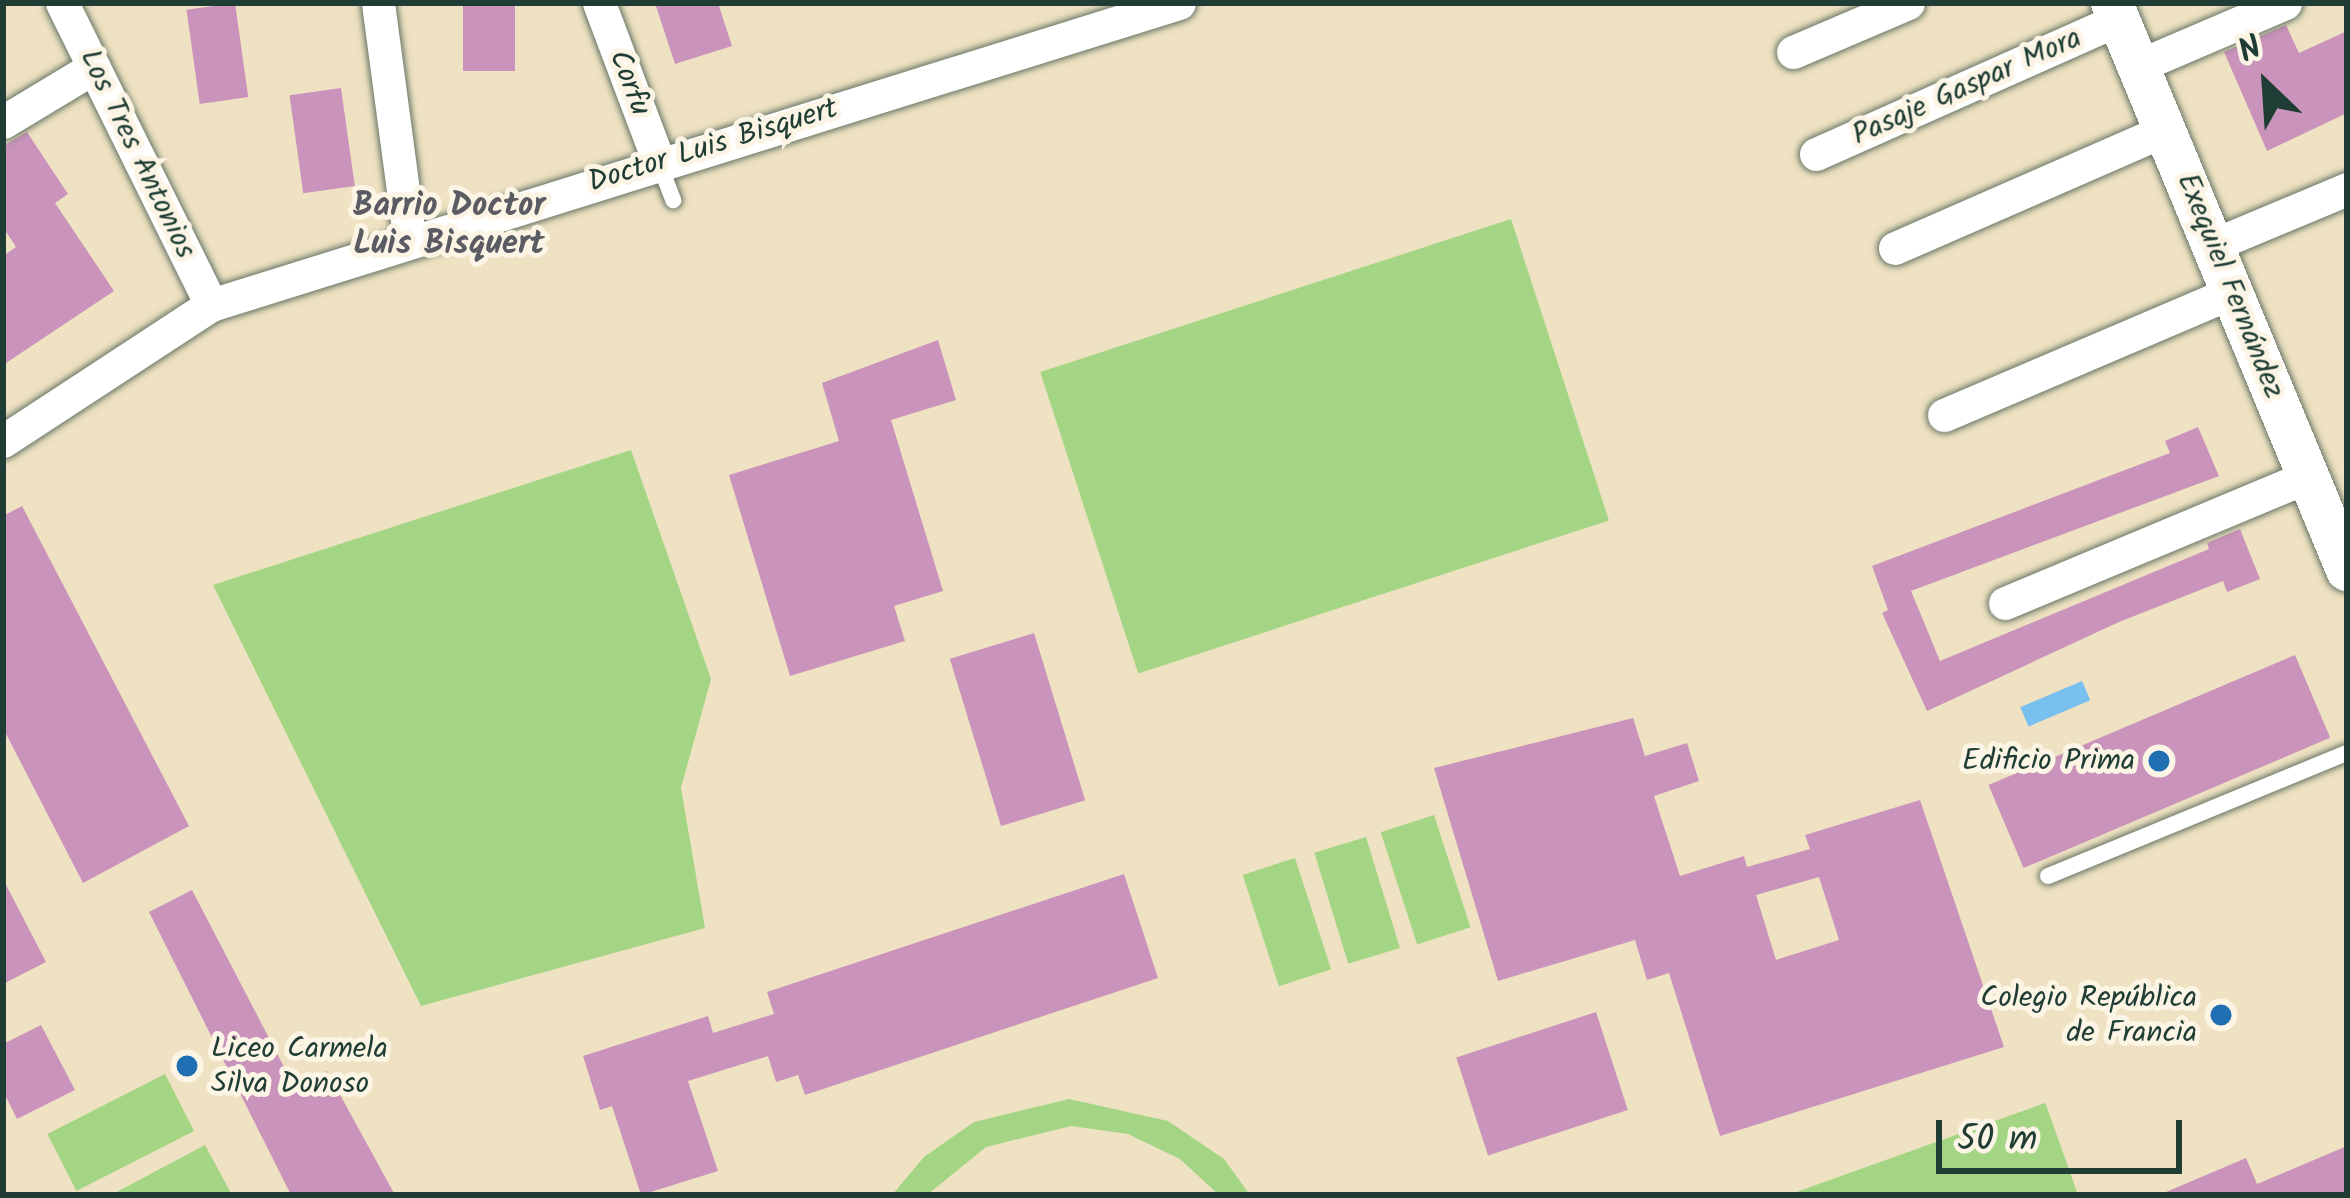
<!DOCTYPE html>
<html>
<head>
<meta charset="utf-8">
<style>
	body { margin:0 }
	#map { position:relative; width:2350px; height:1198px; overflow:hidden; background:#efe2c2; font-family:Kalam,sans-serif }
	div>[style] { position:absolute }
	.green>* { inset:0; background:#a3d584; transform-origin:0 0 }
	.water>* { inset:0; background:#78c0f0; transform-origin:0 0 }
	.building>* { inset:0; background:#ca93bb; transform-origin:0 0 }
	.roads { filter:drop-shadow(0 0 3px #687766) drop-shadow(0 0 3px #687766) }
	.service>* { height:16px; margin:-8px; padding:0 8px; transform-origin:8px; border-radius:8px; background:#fff }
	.minor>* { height:33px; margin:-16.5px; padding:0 16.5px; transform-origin:16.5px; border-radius:16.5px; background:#fff }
	.tertiary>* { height:42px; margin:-21px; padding:0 21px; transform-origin:21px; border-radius:21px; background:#fff }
	.dots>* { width:33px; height:33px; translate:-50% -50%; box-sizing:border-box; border:6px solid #fcf5e5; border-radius:50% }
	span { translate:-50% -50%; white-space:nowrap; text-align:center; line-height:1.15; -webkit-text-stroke:10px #fcf5e5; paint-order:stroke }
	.street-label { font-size:30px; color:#1f3d34 }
	.poi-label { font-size:30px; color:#1f3d34 }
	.right { translate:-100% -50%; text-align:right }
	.left { translate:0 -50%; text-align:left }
	.neighbourhood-label { font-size:33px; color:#5b5b63; font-weight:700 }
	.frame { position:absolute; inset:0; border:6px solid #1f3d34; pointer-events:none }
	.north { position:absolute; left:2206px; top:24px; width:120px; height:120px; -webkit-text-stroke:9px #fcf5e5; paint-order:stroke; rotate:335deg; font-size:33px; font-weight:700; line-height:48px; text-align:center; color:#1f3d34 }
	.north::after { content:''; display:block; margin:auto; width:42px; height:54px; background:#1f3d34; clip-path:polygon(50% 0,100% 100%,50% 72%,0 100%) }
	.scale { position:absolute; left:1936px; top:1120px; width:246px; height:54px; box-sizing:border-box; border:6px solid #1f3d34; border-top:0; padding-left:15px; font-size:36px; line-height:42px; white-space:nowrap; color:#1f3d34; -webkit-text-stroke:9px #fcf5e5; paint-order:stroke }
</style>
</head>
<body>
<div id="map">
	<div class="green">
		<i style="left:1511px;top:219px;width:317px;height:495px;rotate:72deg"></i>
		<i style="clip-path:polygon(631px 450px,711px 679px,681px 788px,705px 928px,421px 1006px,213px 585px)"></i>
		<i style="left:1434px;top:815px;width:118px;height:56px;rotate:72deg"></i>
		<i style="left:1366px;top:837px;width:116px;height:54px;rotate:73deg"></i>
		<i style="left:1295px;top:858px;width:117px;height:55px;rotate:72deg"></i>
		<i style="left:165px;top:1074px;width:64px;height:132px;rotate:63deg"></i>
		<i style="clip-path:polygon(1069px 1099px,1168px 1121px,1224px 1159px,1250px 1195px,1219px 1195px,1180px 1159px,1128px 1134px,1071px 1126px,986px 1147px,927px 1195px,892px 1195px,924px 1157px,974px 1122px)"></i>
		<i style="clip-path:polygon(2045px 1102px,2078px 1195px,1788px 1195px,2045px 1103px)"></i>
		<i style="clip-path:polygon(205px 1145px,232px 1195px,111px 1195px)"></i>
	</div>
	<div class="water">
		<i style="left:2082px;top:681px;width:21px;height:67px;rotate:67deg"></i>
	</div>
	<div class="building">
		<i style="left:235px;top:3px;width:95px;height:49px;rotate:82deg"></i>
		<i style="left:463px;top:3px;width:52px;height:68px"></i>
		<i style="clip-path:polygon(655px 3px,718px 3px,732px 46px,675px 64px)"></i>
		<i style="clip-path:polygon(2286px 25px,2299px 53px,2347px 31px,2347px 113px,2267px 151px,2224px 52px)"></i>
		<i style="left:341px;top:88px;width:99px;height:52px;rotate:82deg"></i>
		<i style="clip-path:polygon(27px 132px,68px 194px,55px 203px,114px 291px,3px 365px,3px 256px,16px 247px,3px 227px,3px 146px)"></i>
		<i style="clip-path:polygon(938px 340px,956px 400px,891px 420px,943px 591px,894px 606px,905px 641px,790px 676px,729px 475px,839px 441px,822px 383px)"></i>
		<i style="clip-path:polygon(2198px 427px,2219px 476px,1911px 591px,1940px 661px,2209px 549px,2207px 543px,2240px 529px,2260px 579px,2227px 592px,2223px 581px,2119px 622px,1927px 711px,1882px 613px,1888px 610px,1872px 566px,2170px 453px,2165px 441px)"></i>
		<i style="clip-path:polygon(22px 506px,189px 826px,83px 883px,3px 728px,3px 516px)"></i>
		<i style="left:1034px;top:633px;width:175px;height:88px;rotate:73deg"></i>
		<i style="left:2295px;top:655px;width:90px;height:333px;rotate:67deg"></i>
		<i style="clip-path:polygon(evenodd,1633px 718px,1645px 756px,1687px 743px,1699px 781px,1654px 796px,1680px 876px,1744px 856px,1747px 867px,1810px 849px,1805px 835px,1920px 800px,2004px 1047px,1720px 1136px,1669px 973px,1647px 980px,1635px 940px,1498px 981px,1434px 768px,1633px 718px,1819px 877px,1839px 940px,1776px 960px,1756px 895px,1819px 877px)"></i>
		<i style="clip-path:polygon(1124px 874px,1158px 978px,805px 1095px,798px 1075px,776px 1082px,768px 1056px,688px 1081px,718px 1171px,641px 1195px,612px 1106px,600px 1110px,583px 1056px,708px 1016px,713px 1033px,774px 1014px,767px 992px)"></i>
		<i style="clip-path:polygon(3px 879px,46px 962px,3px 984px)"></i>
		<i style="clip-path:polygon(192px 890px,295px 1088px,327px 1071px,395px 1195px,291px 1195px,149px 912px)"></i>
		<i style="left:1596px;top:1012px;width:103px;height:147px;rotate:72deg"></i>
		<i style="clip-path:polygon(41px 1025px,75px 1090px,17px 1119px,3px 1091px,3px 1044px)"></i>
		<i style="clip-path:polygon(2347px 1146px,2347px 1195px,2159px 1195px,2246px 1158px,2257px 1184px)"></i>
	</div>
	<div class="roads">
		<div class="service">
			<i style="left:659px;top:163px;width:40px;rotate:69deg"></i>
			<i style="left:2048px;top:876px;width:323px;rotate:-22.4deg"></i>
		</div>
		<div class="minor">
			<i style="left:62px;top:3px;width:337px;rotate:63.7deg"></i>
			<i style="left:378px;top:3px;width:241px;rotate:82.4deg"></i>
			<i style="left:599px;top:3px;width:171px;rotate:69.4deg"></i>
			<i style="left:1793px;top:52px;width:125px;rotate:-23.1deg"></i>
			<i style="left:2138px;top:66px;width:160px;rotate:-23.2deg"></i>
			<i style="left:3px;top:122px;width:106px;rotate:-31.1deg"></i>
			<i style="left:1816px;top:154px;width:332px;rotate:-24deg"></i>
			<i style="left:2213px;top:245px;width:145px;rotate:-22.7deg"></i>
			<i style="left:1895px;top:248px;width:295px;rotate:-23.6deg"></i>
			<i style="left:1944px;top:415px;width:313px;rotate:-23.1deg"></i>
			<i style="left:3px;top:441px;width:249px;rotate:-33.2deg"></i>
			<i style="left:211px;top:305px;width:1014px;rotate:-17.33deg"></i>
			<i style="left:2005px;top:603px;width:329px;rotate:-22.7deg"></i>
		</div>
		<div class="tertiary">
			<i style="left:2112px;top:3px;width:614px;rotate:67.49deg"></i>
		</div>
	</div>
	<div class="dots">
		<i style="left:2159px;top:761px;background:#1f6fb2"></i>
		<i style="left:2221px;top:1015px;background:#1f6fb2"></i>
		<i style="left:187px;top:1066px;background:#1f6fb2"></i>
	</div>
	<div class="street-label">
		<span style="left:629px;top:83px;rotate:69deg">Corfu</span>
		<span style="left:1967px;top:87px;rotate:-24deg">Pasaje Gaspar Mora</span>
		<span style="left:713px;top:146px;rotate:-17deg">Doctor Luis Bisquert</span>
		<span style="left:137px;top:154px;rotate:64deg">Los Tres Antonios</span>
		<span style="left:2230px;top:286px;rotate:68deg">Exequiel Fernández</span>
	</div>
	<div class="poi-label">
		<span class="right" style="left:2135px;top:761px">Edificio Prima</span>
		<span class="right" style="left:2197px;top:1015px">Colegio República<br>de Francia</span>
		<span class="left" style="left:211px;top:1066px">Liceo Carmela<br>Silva Donoso</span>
	</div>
	<div class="neighbourhood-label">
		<span style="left:449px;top:226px">Barrio Doctor<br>Luis Bisquert</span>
	</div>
	<div class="frame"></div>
	<div class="north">N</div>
	<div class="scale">50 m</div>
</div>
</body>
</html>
